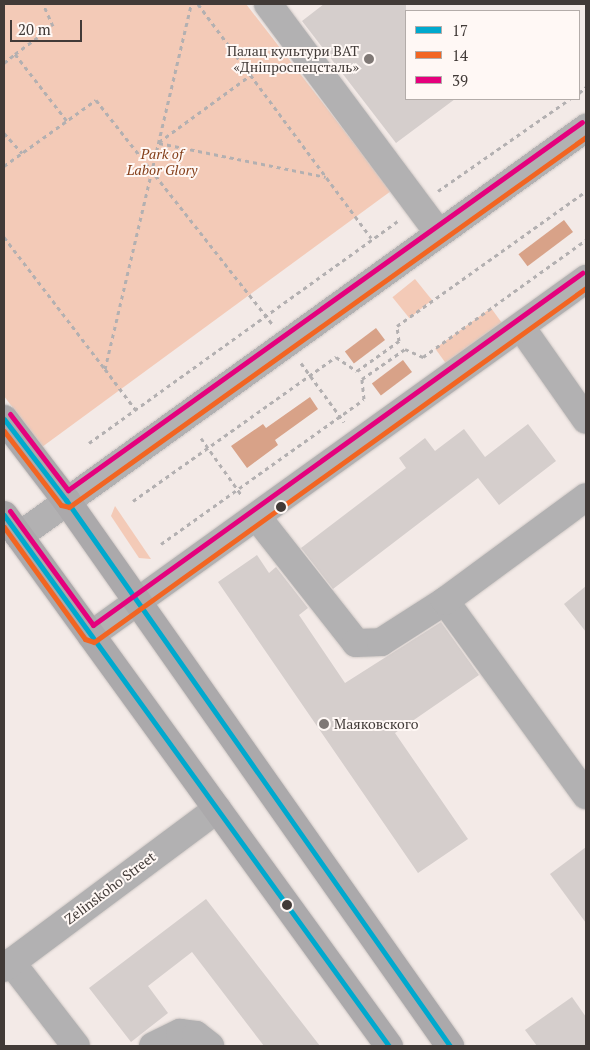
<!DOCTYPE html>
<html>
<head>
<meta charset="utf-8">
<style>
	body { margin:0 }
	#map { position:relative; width:590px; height:1050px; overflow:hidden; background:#f3eae7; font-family:"PT Serif",serif }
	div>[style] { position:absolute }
	.green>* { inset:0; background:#f3cab7; transform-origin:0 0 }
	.water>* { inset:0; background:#d8a288; transform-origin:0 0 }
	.building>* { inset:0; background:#d5cecc }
	.path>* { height:3px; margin-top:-1.5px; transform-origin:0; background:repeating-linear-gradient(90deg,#b3b0b1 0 4px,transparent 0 8px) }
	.roads { filter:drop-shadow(0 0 1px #cfc8c5) drop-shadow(0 0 1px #cfc8c5) }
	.minor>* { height:28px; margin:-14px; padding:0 14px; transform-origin:14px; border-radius:14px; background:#b2b1b2 }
	.major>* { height:28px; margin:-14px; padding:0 14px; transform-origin:14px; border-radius:14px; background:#aba9ab }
	.bus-1>* { height:5px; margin:-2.5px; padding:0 2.5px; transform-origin:2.5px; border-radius:2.5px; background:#00a9ce }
	.bus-2>* { height:5px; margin:-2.5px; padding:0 2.5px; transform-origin:2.5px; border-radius:2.5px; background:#f26522 }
	.bus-3>* { height:5px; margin:-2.5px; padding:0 2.5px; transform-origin:2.5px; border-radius:2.5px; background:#e5007d }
	.dots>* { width:14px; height:14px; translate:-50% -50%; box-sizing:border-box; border:2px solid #fff8f5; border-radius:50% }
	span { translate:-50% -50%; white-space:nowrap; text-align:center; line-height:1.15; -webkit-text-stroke:4px #fff8f5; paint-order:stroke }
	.poi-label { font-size:14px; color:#413a37 }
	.right { translate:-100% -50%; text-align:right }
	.left { translate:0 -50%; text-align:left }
	.park-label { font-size:14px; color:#843e19; font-style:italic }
	.street-label { font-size:14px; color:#413a37 }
	.frame { position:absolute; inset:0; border:5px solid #413a37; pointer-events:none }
	.legend { position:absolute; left:405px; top:10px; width:175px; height:90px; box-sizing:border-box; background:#fff8f5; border:1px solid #b3aca9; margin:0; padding:6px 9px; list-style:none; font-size:15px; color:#413a37 }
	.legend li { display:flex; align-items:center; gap:10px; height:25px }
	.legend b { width:25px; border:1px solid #b3aca9 }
	.scale { position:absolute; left:10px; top:20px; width:72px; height:22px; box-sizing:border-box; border:2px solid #413a37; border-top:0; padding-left:6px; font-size:15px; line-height:18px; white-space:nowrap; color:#413a37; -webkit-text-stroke:4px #fff8f5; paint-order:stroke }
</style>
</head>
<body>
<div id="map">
	<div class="green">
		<i style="clip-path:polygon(4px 4px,246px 4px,391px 191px,42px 447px,4px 396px)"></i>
		<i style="left:415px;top:279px;width:27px;height:29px;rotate:51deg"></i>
		<i style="left:491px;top:308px;width:19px;height:69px;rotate:54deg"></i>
		<i style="clip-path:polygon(115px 506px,151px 559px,139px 558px,111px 516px)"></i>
	</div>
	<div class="water">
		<i style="left:564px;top:220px;width:15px;height:57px;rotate:53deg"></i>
		<i style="left:376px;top:328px;width:15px;height:39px;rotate:53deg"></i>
		<i style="left:403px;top:360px;width:15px;height:39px;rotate:53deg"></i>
		<i style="clip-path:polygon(310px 397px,318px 409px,275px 440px,278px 445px,247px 468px,231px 446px,263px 424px,266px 428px)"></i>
	</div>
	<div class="building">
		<i style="clip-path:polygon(324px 4px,406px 4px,406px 99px,455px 99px,396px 143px,302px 21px)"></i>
		<i style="clip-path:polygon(528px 424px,556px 461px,499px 505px,478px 478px,333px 589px,301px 548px,406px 468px,399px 458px,425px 438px,435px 451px,464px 429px,485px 457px)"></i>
		<i style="clip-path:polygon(257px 555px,269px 573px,276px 567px,308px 608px,299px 615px,345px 683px,441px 622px,479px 675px,395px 733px,468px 839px,418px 873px,218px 582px)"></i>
		<i style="clip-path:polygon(586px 586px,586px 632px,564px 604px)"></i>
		<i style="clip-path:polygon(586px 847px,586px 923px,550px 874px)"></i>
		<i style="clip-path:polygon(206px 899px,320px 1046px,264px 1046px,192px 952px,148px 986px,168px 1013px,131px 1042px,89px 988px)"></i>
		<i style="clip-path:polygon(572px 997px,586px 1017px,586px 1046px,537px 1046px,525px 1030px)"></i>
	</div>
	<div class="path">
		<i style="left:198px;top:4px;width:291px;rotate:53.5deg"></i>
		<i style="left:15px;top:54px;width:47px;rotate:-36.4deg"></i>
		<i style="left:53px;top:26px;width:24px;rotate:-114deg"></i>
		<i style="left:4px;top:63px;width:14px;rotate:-39deg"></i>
		<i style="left:15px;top:54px;width:85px;rotate:52.2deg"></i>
		<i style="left:579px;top:93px;width:9px;rotate:-41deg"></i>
		<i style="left:4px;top:133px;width:27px;rotate:48deg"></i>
		<i style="left:159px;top:142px;width:114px;rotate:-36.1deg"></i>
		<i style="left:159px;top:143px;width:170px;rotate:11.5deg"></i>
		<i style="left:4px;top:166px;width:113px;rotate:-35.7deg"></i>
		<i style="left:96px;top:100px;width:285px;rotate:51.8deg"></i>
		<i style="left:438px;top:191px;width:161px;rotate:-34.9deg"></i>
		<i style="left:4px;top:237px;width:166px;rotate:52.6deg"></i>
		<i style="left:105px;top:369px;width:375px;rotate:-76.7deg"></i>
		<i style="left:301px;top:363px;width:73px;rotate:53.9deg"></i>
		<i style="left:105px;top:369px;width:50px;rotate:53.1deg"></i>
		<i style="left:201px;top:438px;width:71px;rotate:54.7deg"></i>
		<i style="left:89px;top:443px;width:382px;rotate:-35.7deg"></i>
		<i style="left:133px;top:501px;width:249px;rotate:-35.4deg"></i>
		<i style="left:336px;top:357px;width:25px;rotate:34deg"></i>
		<i style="left:357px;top:371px;width:52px;rotate:-35.5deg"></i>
		<i style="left:399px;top:341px;width:15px;rotate:-98deg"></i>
		<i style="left:397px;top:326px;width:232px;rotate:-35.5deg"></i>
		<i style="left:161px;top:544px;width:249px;rotate:-35.5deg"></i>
		<i style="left:364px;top:399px;width:20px;rotate:-96deg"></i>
		<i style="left:362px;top:379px;width:52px;rotate:-34.9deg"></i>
		<i style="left:405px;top:349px;width:20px;rotate:24deg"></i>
		<i style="left:423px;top:357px;width:201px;rotate:-35.7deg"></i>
	</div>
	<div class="roads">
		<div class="minor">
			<i style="left:268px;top:4px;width:286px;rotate:53.3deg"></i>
			<i style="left:521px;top:327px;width:113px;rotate:55deg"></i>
			<i style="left:257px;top:517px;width:160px;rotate:51.8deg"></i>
			<i style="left:356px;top:643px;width:25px;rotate:-2deg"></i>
			<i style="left:381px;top:642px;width:76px;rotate:-32.6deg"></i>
			<i style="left:445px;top:601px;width:240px;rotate:54deg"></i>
			<i style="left:19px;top:536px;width:699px;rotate:-35.74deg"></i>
			<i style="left:445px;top:601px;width:175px;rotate:-36.4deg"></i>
			<i style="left:91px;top:635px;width:610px;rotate:-35.72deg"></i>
			<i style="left:11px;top:962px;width:106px;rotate:52.3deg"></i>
			<i style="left:4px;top:968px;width:266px;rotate:-36.7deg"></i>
			<i style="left:153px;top:1046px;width:30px;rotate:-26deg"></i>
			<i style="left:180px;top:1033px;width:16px;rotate:7deg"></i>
			<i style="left:196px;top:1035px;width:18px;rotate:38deg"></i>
		</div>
		<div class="major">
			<i style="left:4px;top:419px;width:102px;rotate:52.6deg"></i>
			<i style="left:66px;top:500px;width:668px;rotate:54.88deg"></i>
			<i style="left:4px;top:515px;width:656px;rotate:54.06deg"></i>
		</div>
	</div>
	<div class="bus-1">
		<i style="left:4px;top:419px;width:102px;rotate:52.6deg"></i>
		<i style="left:66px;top:500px;width:668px;rotate:54.88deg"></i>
		<i style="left:4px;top:515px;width:656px;rotate:54.06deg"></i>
	</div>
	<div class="bus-2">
		<i style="left:4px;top:431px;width:93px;rotate:52.4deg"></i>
		<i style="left:61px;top:505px;width:8px;rotate:14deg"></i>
		<i style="left:69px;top:507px;width:636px;rotate:-35.59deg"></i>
		<i style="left:4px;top:527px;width:138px;rotate:54.1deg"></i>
		<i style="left:85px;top:639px;width:9px;rotate:18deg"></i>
		<i style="left:94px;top:642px;width:606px;rotate:-35.74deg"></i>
	</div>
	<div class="bus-3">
		<i style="left:10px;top:414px;width:96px;rotate:52.7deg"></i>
		<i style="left:68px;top:490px;width:632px;rotate:-35.6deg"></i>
		<i style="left:10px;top:511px;width:141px;rotate:53.9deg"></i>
		<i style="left:93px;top:625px;width:603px;rotate:-35.75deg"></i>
	</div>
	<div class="dots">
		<i style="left:369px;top:59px;background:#7f7875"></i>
		<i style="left:281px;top:507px;background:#413a37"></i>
		<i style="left:324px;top:724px;background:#7f7875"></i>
		<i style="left:287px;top:905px;background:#413a37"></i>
	</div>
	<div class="poi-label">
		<span class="right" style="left:359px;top:59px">Палац культури ВАТ<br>«Дніпроспецсталь»</span>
		<span class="left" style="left:334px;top:724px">Маяковского</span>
	</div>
	<div class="park-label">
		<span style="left:162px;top:162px">Park of<br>Labor Glory</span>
	</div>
	<div class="street-label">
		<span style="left:110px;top:888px;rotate:-37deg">Zelinskoho Street</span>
	</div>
	<div class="frame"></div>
	<ul class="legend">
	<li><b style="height:6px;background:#00a9ce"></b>17</li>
	<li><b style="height:6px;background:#f26522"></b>14</li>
	<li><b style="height:6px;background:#e5007d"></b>39</li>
	</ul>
	<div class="scale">20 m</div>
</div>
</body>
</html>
